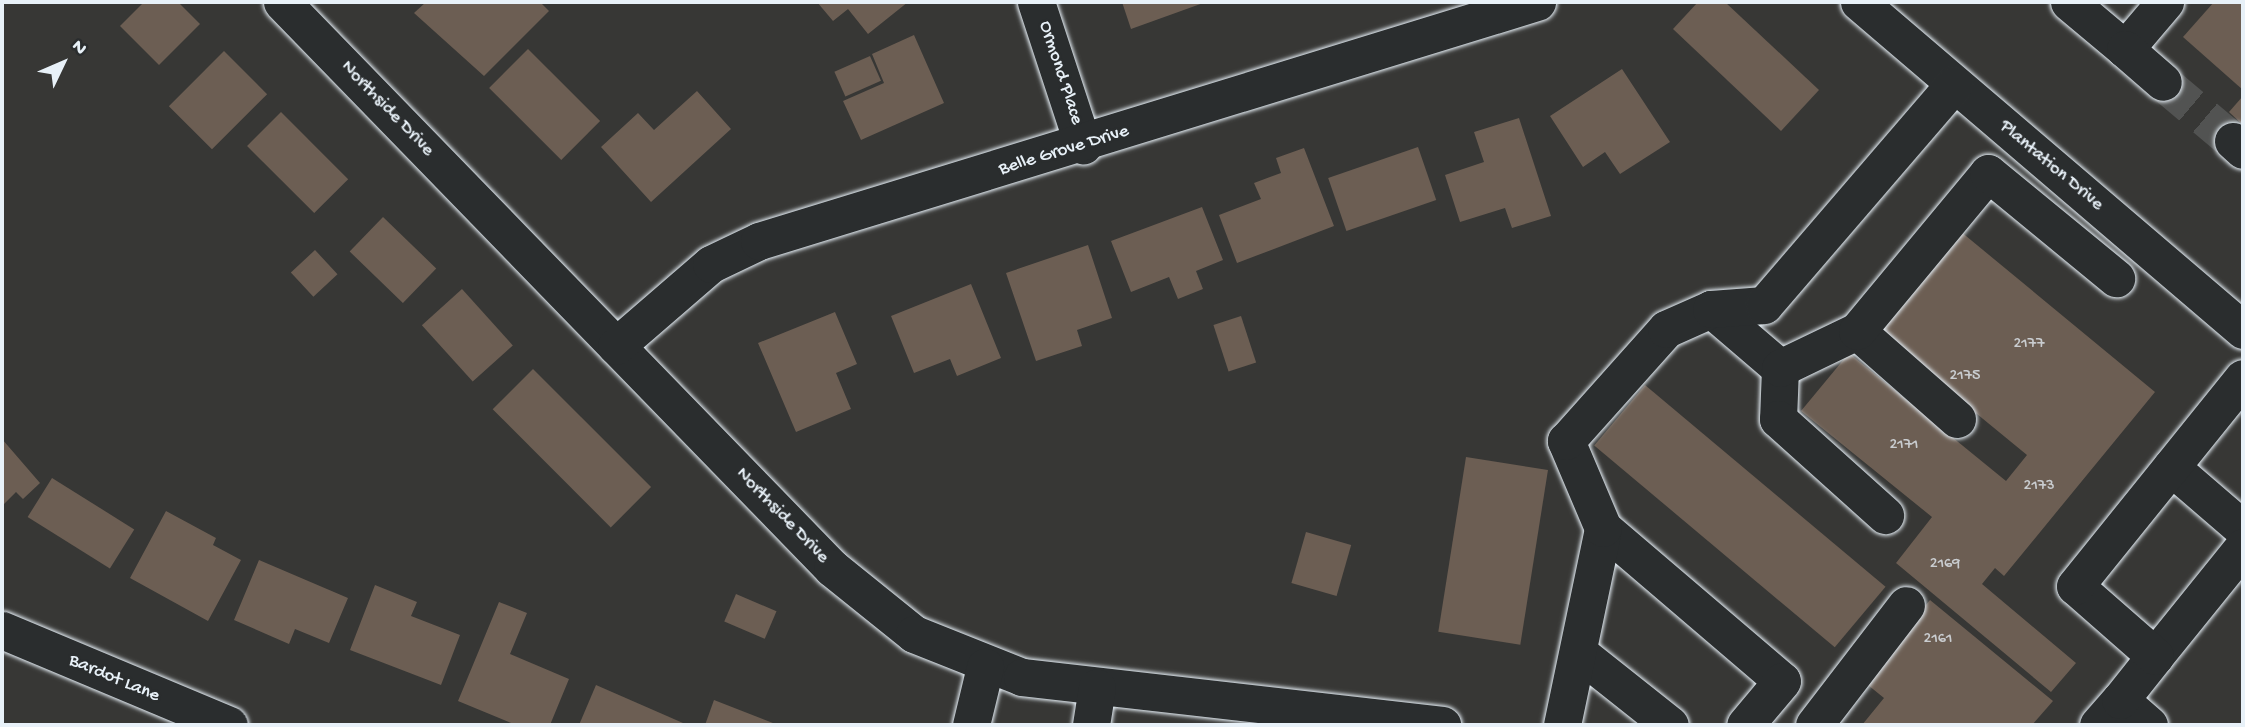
<!DOCTYPE html>
<html>
<head>
<meta charset="utf-8">
<style>
	body { margin:0 }
	#map { position:relative; width:2245px; height:727px; overflow:hidden; background:#373735; font-family:"Gochi Hand",sans-serif }
	div>[style] { position:absolute }
	.building>* { inset:0; background:#6c5e53; transform-origin:0 0 }
	.minor-tunnel>* { height:37px; margin-top:-18.5px; transform-origin:0; background:repeating-linear-gradient(90deg,#525352 0 37px,transparent 0 55px) }
	.roads { filter:drop-shadow(0 0 2px #e8f1f8) drop-shadow(0 0 2px #e8f1f8) }
	.minor>* { height:37px; margin:-18.5px; padding:0 18.5px; transform-origin:18.5px; border-radius:18.5px; background:#2a2d2e }
	span { translate:-50% -50%; white-space:nowrap; text-align:center; line-height:1.15; -webkit-text-stroke:5px #2a2d2e; paint-order:stroke }
	.number-label { font-size:16px; color:#c9cccf }
	.number-label span { -webkit-text-stroke-width:0 }
	.street-label { font-size:19px; color:#e8f1f8 }
	.frame { position:absolute; inset:0; border:4px solid #e8f1f8; pointer-events:none }
	.north { position:absolute; left:28px; top:28px; width:70px; height:70px; -webkit-text-stroke:5px #2a2d2e; paint-order:stroke; rotate:46deg; font-size:19px; font-weight:700; line-height:28px; text-align:center; color:#e8f1f8 }
	.north::after { content:''; display:block; margin:auto; width:24px; height:32px; background:#e8f1f8; clip-path:polygon(50% 0,100% 100%,50% 72%,0 100%) }
</style>
</head>
<body>
<div id="map">
	<div class="building">
		<i style="clip-path:polygon(144px 2px,178px 2px,200px 24px,159px 65px,120px 26px)"></i>
		<i style="clip-path:polygon(426px 2px,540px 2px,549px 11px,484px 76px,414px 13px)"></i>
		<i style="clip-path:polygon(817px 2px,908px 2px,868px 34px,848px 9px,833px 21px)"></i>
		<i style="clip-path:polygon(1122px 2px,1206px 2px,1131px 29px)"></i>
		<i style="clip-path:polygon(1698px 2px,1725px 2px,1819px 90px,1781px 131px,1673px 29px)"></i>
		<i style="clip-path:polygon(2214px 2px,2243px 2px,2243px 90px,2183px 37px)"></i>
		<i style="clip-path:polygon(914px 35px,944px 103px,861px 140px,843px 101px,884px 83px,872px 54px)"></i>
		<i style="left:528px;top:49px;width:102px;height:55px;rotate:45deg"></i>
		<i style="left:224px;top:51px;width:61px;height:78px;rotate:45deg"></i>
		<i style="left:870px;top:56px;width:27px;height:39px;rotate:66deg"></i>
		<i style="clip-path:polygon(1622px 69px,1670px 142px,1620px 174px,1605px 152px,1583px 167px,1550px 116px)"></i>
		<i style="clip-path:polygon(697px 91px,731px 129px,651px 202px,601px 147px,638px 113px,654px 130px)"></i>
		<i style="clip-path:polygon(2243px 96px,2243px 125px,2229px 112px)"></i>
		<i style="left:281px;top:112px;width:95px;height:48px;rotate:45deg"></i>
		<i style="clip-path:polygon(1519px 118px,1551px 216px,1512px 228px,1505px 208px,1460px 222px,1445px 175px,1484px 162px,1474px 132px)"></i>
		<i style="left:1418px;top:147px;width:56px;height:95px;rotate:71deg"></i>
		<i style="clip-path:polygon(1304px 148px,1334px 226px,1237px 263px,1219px 215px,1261px 199px,1254px 183px,1281px 173px,1276px 158px)"></i>
		<i style="clip-path:polygon(1202px 207px,1223px 260px,1196px 271px,1203px 289px,1178px 299px,1169px 277px,1131px 292px,1111px 241px)"></i>
		<i style="left:383px;top:217px;width:74px;height:48px;rotate:44deg"></i>
		<i style="clip-path:polygon(1960px 231px,2155px 392px,2004px 576px,1995px 568px,1982px 584px,2076px 663px,2051px 692px,1896px 563px,1932px 517px,1801px 411px,1849px 353px,2006px 481px,2027px 455px,1877px 332px)"></i>
		<i style="clip-path:polygon(1088px 245px,1112px 318px,1077px 330px,1082px 346px,1036px 361px,1006px 273px)"></i>
		<i style="left:315px;top:250px;width:33px;height:33px;rotate:47deg"></i>
		<i style="clip-path:polygon(971px 284px,1001px 358px,957px 376px,950px 359px,914px 373px,891px 316px)"></i>
		<i style="left:462px;top:289px;width:76px;height:54px;rotate:48deg"></i>
		<i style="clip-path:polygon(835px 312px,857px 364px,836px 373px,851px 409px,796px 432px,758px 343px)"></i>
		<i style="left:1241px;top:316px;width:49px;height:29px;rotate:72deg"></i>
		<i style="left:533px;top:369px;width:167px;height:57px;rotate:45deg"></i>
		<i style="left:1645px;top:385px;width:314px;height:79px;rotate:40deg"></i>
		<i style="clip-path:polygon(2px 439px,40px 483px,23px 499px,16px 492px,2px 506px)"></i>
		<i style="left:1466px;top:457px;width:83px;height:177px;rotate:9deg"></i>
		<i style="left:52px;top:478px;width:97px;height:46px;rotate:32deg"></i>
		<i style="clip-path:polygon(166px 511px,216px 538px,213px 545px,241px 560px,208px 621px,130px 578px)"></i>
		<i style="left:1306px;top:532px;width:47px;height:53px;rotate:16deg"></i>
		<i style="clip-path:polygon(259px 560px,348px 598px,329px 643px,295px 629px,289px 644px,234px 620px)"></i>
		<i style="clip-path:polygon(375px 585px,417px 602px,411px 616px,460px 635px,441px 685px,350px 650px)"></i>
		<i style="left:736px;top:594px;width:44px;height:30px;rotate:23deg"></i>
		<i style="clip-path:polygon(1930px 600px,2053px 701px,2032px 725px,1862px 725px,1884px 698px,1863px 681px)"></i>
		<i style="clip-path:polygon(499px 602px,527px 613px,510px 654px,569px 679px,550px 725px,516px 725px,458px 701px)"></i>
		<i style="clip-path:polygon(596px 685px,683px 723px,682px 725px,579px 725px)"></i>
		<i style="clip-path:polygon(714px 700px,778px 725px,705px 725px)"></i>
	</div>
	<div class="minor-tunnel">
		<i style="left:2163px;top:82px;width:92px;rotate:40.1deg"></i>
	</div>
	<div class="roads">
		<div class="minor">
			<i style="left:282px;top:2px;width:789px;rotate:45.82deg"></i>
			<i style="left:832px;top:568px;width:105px;rotate:38.8deg"></i>
			<i style="left:914px;top:634px;width:116px;rotate:21.7deg"></i>
			<i style="left:1022px;top:677px;width:423px;rotate:6.5deg"></i>
			<i style="left:1036px;top:2px;width:151px;rotate:71.8deg"></i>
			<i style="left:1859px;top:2px;width:505px;rotate:40.5deg"></i>
			<i style="left:2069px;top:2px;width:73px;rotate:40deg"></i>
			<i style="left:2125px;top:49px;width:62px;rotate:-49.6deg"></i>
			<i style="left:2125px;top:49px;width:50px;rotate:41deg"></i>
			<i style="left:2233px;top:141px;width:13px;rotate:42deg"></i>
			<i style="left:1711px;top:309px;width:91px;rotate:40.5deg"></i>
			<i style="left:616px;top:346px;width:125px;rotate:-40.8deg"></i>
			<i style="left:711px;top:264px;width:53px;rotate:-25.6deg"></i>
			<i style="left:759px;top:241px;width:814px;rotate:-17.08deg"></i>
			<i style="left:1780px;top:368px;width:51px;rotate:92.2deg"></i>
			<i style="left:1778px;top:419px;width:144px;rotate:41.9deg"></i>
			<i style="left:1780px;top:368px;width:85px;rotate:-25.7deg"></i>
			<i style="left:1957px;top:419px;width:133px;rotate:-138.7deg"></i>
			<i style="left:1857px;top:331px;width:205px;rotate:-50.3deg"></i>
			<i style="left:1988px;top:173px;width:166px;rotate:39.4deg"></i>
			<i style="left:2171px;top:467px;width:95px;rotate:40.7deg"></i>
			<i style="left:1603px;top:528px;width:235px;rotate:40.5deg"></i>
			<i style="left:1782px;top:681px;width:57px;rotate:130.1deg"></i>
			<i style="left:2px;top:630px;width:246px;rotate:22.7deg"></i>
			<i style="left:1578px;top:652px;width:117px;rotate:38.4deg"></i>
			<i style="left:2155px;top:656px;width:140px;rotate:-51.1deg"></i>
			<i style="left:971px;top:725px;width:60px;rotate:-76.4deg"></i>
			<i style="left:1091px;top:725px;width:38px;rotate:-81deg"></i>
			<i style="left:1562px;top:725px;width:201px;rotate:-78.2deg"></i>
			<i style="left:1603px;top:528px;width:95px;rotate:-113deg"></i>
			<i style="left:1566px;top:441px;width:150px;rotate:-48.2deg"></i>
			<i style="left:1666px;top:329px;width:49px;rotate:-24deg"></i>
			<i style="left:1711px;top:309px;width:53px;rotate:-4.3deg"></i>
			<i style="left:1764px;top:305px;width:291px;rotate:-49.3deg"></i>
			<i style="left:1814px;top:725px;width:151px;rotate:-52.5deg"></i>
			<i style="left:2098px;top:725px;width:33px;rotate:-49deg"></i>
			<i style="left:2149px;top:725px;width:38px;rotate:-139deg"></i>
			<i style="left:2120px;top:700px;width:56px;rotate:-51.5deg"></i>
			<i style="left:2155px;top:656px;width:106px;rotate:-138.8deg"></i>
			<i style="left:2075px;top:586px;width:267px;rotate:-51.1deg"></i>
		</div>
	</div>
	<div class="number-label">
		<span style="left:2029px;top:345px">2177</span>
		<span style="left:1965px;top:377px">2175</span>
		<span style="left:1904px;top:446px">2171</span>
		<span style="left:2039px;top:487px">2173</span>
		<span style="left:1945px;top:565px">2169</span>
		<span style="left:1938px;top:640px">2161</span>
	</div>
	<div class="street-label">
		<span style="left:1060px;top:73px;rotate:72deg">Ormond Place</span>
		<span style="left:387px;top:109px;rotate:46deg">Northside Drive</span>
		<span style="left:1064px;top:151px;rotate:-17deg">Belle Grove Drive</span>
		<span style="left:2051px;top:166px;rotate:40deg">Plantation Drive</span>
		<span style="left:782px;top:516px;rotate:46deg">Northside Drive</span>
		<span style="left:114px;top:679px;rotate:23deg">Bardot Lane</span>
	</div>
	<div class="frame"></div>
	<div class="north">N</div>
</div>
</body>
</html>
